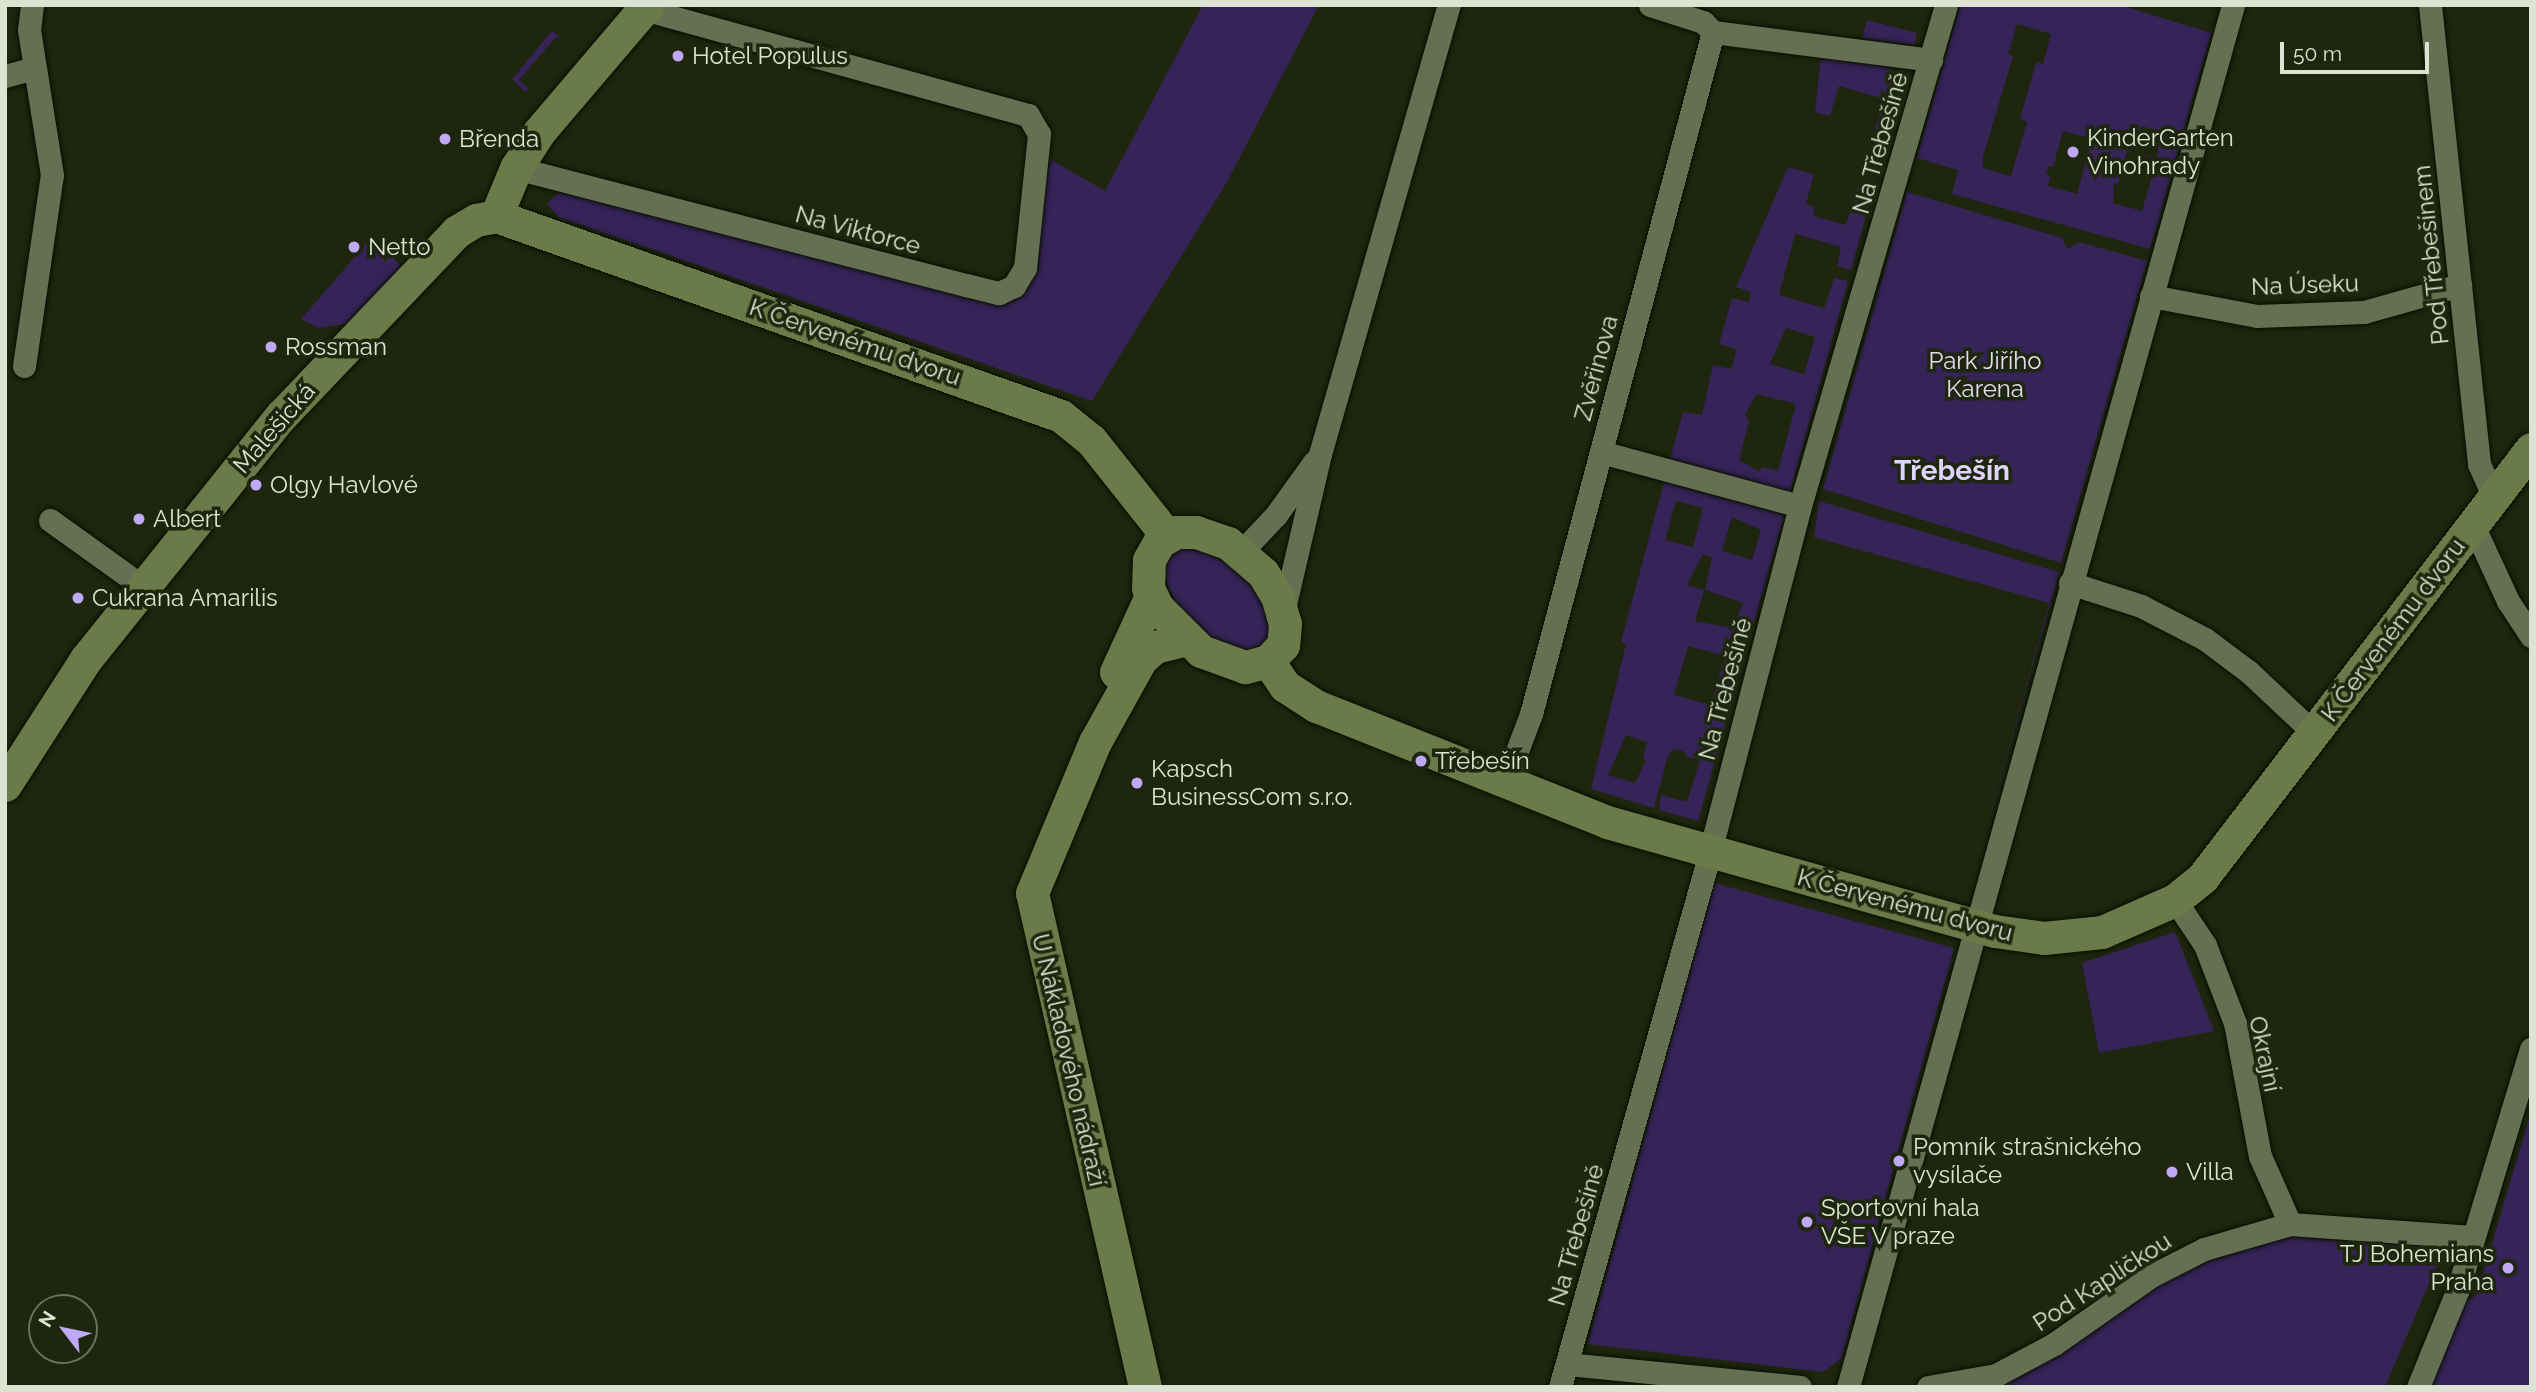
<!DOCTYPE html>
<html>
<head>
<meta charset="utf-8">
<style>
	body { margin:0 }
	#map { position:relative; width:2536px; height:1392px; overflow:hidden; background:#1e260d; font-family:Raleway,sans-serif }
	div>[style] { position:absolute }
	.green>* { inset:0; background:#362357 }
	.roads { filter:drop-shadow(0 0 2px #080f00) drop-shadow(0 0 2px #080f00) }
	.street>* { height:23px; margin:-11.5px; padding:0 11.5px; transform-origin:11.5px; border-radius:11.5px; background:#657053 }
	.secondary>* { height:33px; margin:-16.5px; padding:0 16.5px; transform-origin:16.5px; border-radius:16.5px; background:#6a7a48 }
	.dots>* { width:19px; height:19px; translate:-50% -50%; box-sizing:border-box; border:4px solid #1e260d; border-radius:50% }
	span { translate:-50% -50%; white-space:nowrap; text-align:center; line-height:1.15; -webkit-text-stroke:7px #1e260d; paint-order:stroke }
	.poi-label { font-size:24px; color:#dde3d3 }
	.left { translate:0 -50%; text-align:left }
	.right { translate:-100% -50%; text-align:right }
	.street-label { font-size:24px; color:#dde3d3 }
	.park-label { font-size:24px; color:#e1dcf1 }
	.quarter-label { font-size:28px; color:#dfd3fe; font-weight:700 }
	.frame { position:absolute; inset:0; border:7px solid #dde3d3; pointer-events:none }
	.north { position:absolute; left:28px; top:1294px; width:70px; height:70px; box-sizing:border-box; background:#1e260d; border:2px solid #6a725c; border-radius:50%; rotate:302deg; font-size:19px; font-weight:700; line-height:28px; text-align:center; color:#dde3d3 }
	.north::after { content:''; display:block; margin:auto; width:24px; height:32px; background:#bfa8f4; clip-path:polygon(50% 0,100% 100%,50% 72%,0 100%) }
	.scale { position:absolute; left:2280px; top:42px; width:149px; height:32px; box-sizing:border-box; border:4px solid #dde3d3; border-top:0; padding-left:9px; font-size:21px; line-height:24px; white-space:nowrap; color:#dde3d3; -webkit-text-stroke:5px #1e260d; paint-order:stroke }
</style>
</head>
<body>
<div id="map">
	<div class="green">
		<i style="clip-path:polygon(1203px 5px,1319px 5px,1227px 182px,1092px 401px,559px 217px,547px 204px,559px 192px,1005px 304px,1018px 298px,1029px 286px,1050px 159px,1105px 191px)"></i>
		<i style="clip-path:polygon(evenodd,1960px 5px,2120px 5px,2211px 33px,2150px 249px,1952px 194px,1958px 170px,1917px 158px,1960px 5px,2017px 24px,2051px 34px,2043px 64px,2036px 62px,2020px 119px,2027px 122px,2011px 176px,1983px 168px,1983px 157px,2013px 56px,2008px 54px,2017px 24px,1960px 5px,2141px 126px,2160px 131px,2157px 158px,2114px 147px,2119px 129px,2138px 134px,2141px 126px,1960px 5px,2063px 131px,2092px 139px,2077px 194px,2048px 186px,2050px 176px,2046px 174px,2049px 166px,2053px 167px,2063px 131px,1960px 5px,2127px 151px,2157px 159px,2142px 211px,2113px 203px,2114px 183px,2118px 184px,2127px 151px)"></i>
		<i style="clip-path:polygon(1867px 20px,1917px 33px,1914px 45px,1862px 38px)"></i>
		<i style="clip-path:polygon(552px 31px,563px 39px,556px 37px,519px 80px,529px 89px,525px 92px,512px 79px)"></i>
		<i style="clip-path:polygon(1821px 56px,1890px 66px,1903px 84px,1889px 133px,1875px 129px,1883px 99px,1861px 92px,1839px 86px,1830px 116px,1815px 112px)"></i>
		<i style="clip-path:polygon(evenodd,1788px 167px,1814px 174px,1806px 204px,1815px 207px,1813px 216px,1846px 225px,1859px 186px,1873px 190px,1851px 270px,1837px 266px,1841px 247px,1795px 234px,1779px 295px,1824px 308px,1834px 278px,1848px 281px,1790px 492px,1670px 459px,1683px 412px,1702px 415px,1713px 365px,1731px 369px,1737px 349px,1719px 344px,1732px 298px,1749px 302px,1751px 292px,1736px 287px,1788px 167px,1786px 328px,1815px 337px,1804px 374px,1770px 364px,1786px 328px,1788px 167px,1757px 394px,1796px 404px,1778px 471px,1762px 467px,1760px 472px,1739px 460px,1749px 421px,1745px 414px,1757px 394px)"></i>
		<i style="clip-path:polygon(1907px 192px,2062px 238px,2068px 249px,2079px 242px,2147px 261px,2061px 563px,1823px 489px)"></i>
		<i style="clip-path:polygon(372px 237px,402px 267px,352px 323px,318px 328px,301px 319px)"></i>
		<i style="clip-path:polygon(evenodd,1664px 482px,1784px 515px,1698px 821px,1659px 810px,1661px 795px,1687px 802px,1700px 760px,1685px 756px,1685px 752px,1674px 749px,1668px 755px,1654px 808px,1591px 789px,1626px 644px,1621px 642px,1664px 482px,1676px 501px,1703px 508px,1693px 547px,1665px 540px,1676px 501px,1664px 482px,1732px 517px,1761px 530px,1752px 560px,1722px 551px,1732px 517px,1664px 482px,1703px 554px,1712px 557px,1705px 590px,1743px 603px,1733px 628px,1695px 621px,1704px 590px,1687px 585px,1703px 554px,1664px 482px,1688px 646px,1725px 656px,1711px 705px,1674px 695px,1688px 646px,1664px 482px,1626px 735px,1647px 742px,1643px 758px,1646px 760px,1635px 783px,1608px 775px,1626px 735px)"></i>
		<i style="clip-path:polygon(1819px 501px,2059px 572px,1968px 895px,2049px 603px,1814px 537px)"></i>
		<i style="clip-path:polygon(1183px 545px,1217px 554px,1257px 590px,1270px 623px,1268px 638px,1259px 647px,1244px 651px,1214px 642px,1179px 610px,1163px 574px,1168px 553px)"></i>
		<i style="clip-path:polygon(1714px 883px,1954px 948px,1841px 1359px,1823px 1372px,1588px 1344px)"></i>
		<i style="clip-path:polygon(2175px 932px,2214px 1031px,2099px 1053px,2082px 963px)"></i>
		<i style="clip-path:polygon(2531px 1112px,2531px 1387px,2428px 1387px,2462px 1305px,2477px 1294px)"></i>
		<i style="clip-path:polygon(2274px 1236px,2444px 1248px,2385px 1387px,1996px 1387px,2025px 1375px,2163px 1277px)"></i>
	</div>
	<div class="roads">
		<div class="street">
			<i style="left:1650px;top:5px;width:56px;rotate:17.8deg"></i>
			<i style="left:1703px;top:22px;width:14px;rotate:45deg"></i>
			<i style="left:2430px;top:5px;width:462px;rotate:83.9deg"></i>
			<i style="left:2479px;top:464px;width:36px;rotate:66deg"></i>
			<i style="left:1713px;top:32px;width:220px;rotate:7.3deg"></i>
			<i style="left:5px;top:76px;width:31px;rotate:-15deg"></i>
			<i style="left:516px;top:168px;width:465px;rotate:14.6deg"></i>
			<i style="left:966px;top:285px;width:34px;rotate:14deg"></i>
			<i style="left:999px;top:293px;width:17px;rotate:-25deg"></i>
			<i style="left:1014px;top:286px;width:21px;rotate:-59deg"></i>
			<i style="left:1025px;top:268px;width:135px;rotate:-84deg"></i>
			<i style="left:1039px;top:134px;width:22px;rotate:-120deg"></i>
			<i style="left:1028px;top:115px;width:399px;rotate:-164.6deg"></i>
			<i style="left:2151px;top:296px;width:108px;rotate:10.7deg"></i>
			<i style="left:2257px;top:316px;width:107px;rotate:-2.1deg"></i>
			<i style="left:2364px;top:312px;width:100px;rotate:-15.7deg"></i>
			<i style="left:24px;top:366px;width:193px;rotate:-81.7deg"></i>
			<i style="left:52px;top:175px;width:147px;rotate:-99deg"></i>
			<i style="left:29px;top:30px;width:25px;rotate:-83deg"></i>
			<i style="left:1601px;top:452px;width:206px;rotate:15.2deg"></i>
			<i style="left:50px;top:520px;width:113px;rotate:35.7deg"></i>
			<i style="left:2473px;top:525px;width:84px;rotate:65.3deg"></i>
			<i style="left:2508px;top:601px;width:42px;rotate:56.7deg"></i>
			<i style="left:1242px;top:551px;width:50px;rotate:-46.6deg"></i>
			<i style="left:1276px;top:515px;width:65px;rotate:-54.4deg"></i>
			<i style="left:2070px;top:583px;width:75px;rotate:17.9deg"></i>
			<i style="left:2141px;top:606px;width:72px;rotate:27.3deg"></i>
			<i style="left:2205px;top:639px;width:55px;rotate:36.9deg"></i>
			<i style="left:2249px;top:672px;width:89px;rotate:43.2deg"></i>
			<i style="left:1283px;top:613px;width:163px;rotate:-76.9deg"></i>
			<i style="left:1320px;top:454px;width:467px;rotate:-74deg"></i>
			<i style="left:1505px;top:783px;width:74px;rotate:-69.4deg"></i>
			<i style="left:1531px;top:714px;width:706px;rotate:-75.06deg"></i>
			<i style="left:2175px;top:900px;width:54px;rotate:56.3deg"></i>
			<i style="left:2205px;top:945px;width:84px;rotate:69deg"></i>
			<i style="left:2235px;top:1023px;width:135px;rotate:79.4deg"></i>
			<i style="left:2260px;top:1156px;width:74px;rotate:66.2deg"></i>
			<i style="left:1567px;top:1364px;width:234px;rotate:5.6deg"></i>
			<i style="left:1560px;top:1387px;width:540px;rotate:-74.32deg"></i>
			<i style="left:1706px;top:867px;width:373px;rotate:-75.4deg"></i>
			<i style="left:1800px;top:506px;width:522px;rotate:-73.75deg"></i>
			<i style="left:1848px;top:1387px;width:1435px;rotate:-74.43deg"></i>
			<i style="left:1928px;top:1387px;width:69px;rotate:-10deg"></i>
			<i style="left:1996px;top:1375px;width:66px;rotate:-28.1deg"></i>
			<i style="left:2054px;top:1344px;width:118px;rotate:-35deg"></i>
			<i style="left:2151px;top:1276px;width:59px;rotate:-27deg"></i>
			<i style="left:2204px;top:1249px;width:90px;rotate:-16.2deg"></i>
			<i style="left:2290px;top:1224px;width:183px;rotate:4.1deg"></i>
			<i style="left:2418px;top:1387px;width:106px;rotate:-67.8deg"></i>
			<i style="left:2458px;top:1289px;width:251px;rotate:-73.1deg"></i>
		</div>
		<div class="secondary">
			<i style="left:496px;top:216px;width:599px;rotate:19.49deg"></i>
			<i style="left:1061px;top:416px;width:38px;rotate:39deg"></i>
			<i style="left:1091px;top:440px;width:122px;rotate:51.6deg"></i>
			<i style="left:496px;top:216px;width:52px;rotate:-67.4deg"></i>
			<i style="left:516px;top:168px;width:43px;rotate:-57.4deg"></i>
			<i style="left:539px;top:132px;width:167px;rotate:-49.6deg"></i>
			<i style="left:1176px;top:532px;width:20px"></i>
			<i style="left:1196px;top:532px;width:34px;rotate:19deg"></i>
			<i style="left:1228px;top:543px;width:46px;rotate:40.6deg"></i>
			<i style="left:1263px;top:573px;width:27px;rotate:59deg"></i>
			<i style="left:1277px;top:596px;width:29px;rotate:74deg"></i>
			<i style="left:1285px;top:624px;width:21px;rotate:95deg"></i>
			<i style="left:1283px;top:645px;width:22px;rotate:133deg"></i>
			<i style="left:1268px;top:661px;width:24px;rotate:165deg"></i>
			<i style="left:1245px;top:667px;width:47px;rotate:-160deg"></i>
			<i style="left:1201px;top:651px;width:62px;rotate:-135deg"></i>
			<i style="left:1157px;top:607px;width:21px;rotate:-115deg"></i>
			<i style="left:1148px;top:588px;width:28px;rotate:-88deg"></i>
			<i style="left:1149px;top:560px;width:21px;rotate:-61deg"></i>
			<i style="left:1159px;top:542px;width:20px;rotate:-30deg"></i>
			<i style="left:1268px;top:661px;width:30px;rotate:56deg"></i>
			<i style="left:1285px;top:686px;width:37px;rotate:33deg"></i>
			<i style="left:1316px;top:706px;width:313px;rotate:21.7deg"></i>
			<i style="left:1607px;top:822px;width:403px;rotate:15.7deg"></i>
			<i style="left:1995px;top:931px;width:49px;rotate:8.1deg"></i>
			<i style="left:2044px;top:938px;width:58px;rotate:-5.9deg"></i>
			<i style="left:2102px;top:932px;width:80px;rotate:-23.7deg"></i>
			<i style="left:2175px;top:900px;width:36px;rotate:-39deg"></i>
			<i style="left:2203px;top:877px;width:539px;rotate:-52.54deg"></i>
			<i style="left:1116px;top:672px;width:84px;rotate:-65.3deg"></i>
			<i style="left:5px;top:785px;width:150px;rotate:-57.3deg"></i>
			<i style="left:86px;top:659px;width:312px;rotate:-51.3deg"></i>
			<i style="left:281px;top:416px;width:254px;rotate:-46.4deg"></i>
			<i style="left:456px;top:232px;width:23px;rotate:-31deg"></i>
			<i style="left:476px;top:220px;width:20px;rotate:-11deg"></i>
			<i style="left:1145px;top:1387px;width:507px;rotate:-102.88deg"></i>
			<i style="left:1032px;top:893px;width:164px;rotate:-67.4deg"></i>
			<i style="left:1095px;top:742px;width:95px;rotate:-61deg"></i>
			<i style="left:1141px;top:659px;width:18px;rotate:-41deg"></i>
			<i style="left:1155px;top:647px;width:30px;rotate:-14deg"></i>
		</div>
	</div>
	<div class="dots">
		<i style="left:678px;top:56px;background:#bfa8f4"></i>
		<i style="left:445px;top:139px;background:#bfa8f4"></i>
		<i style="left:2073px;top:152px;background:#bfa8f4"></i>
		<i style="left:354px;top:247px;background:#bfa8f4"></i>
		<i style="left:271px;top:347px;background:#bfa8f4"></i>
		<i style="left:256px;top:485px;background:#bfa8f4"></i>
		<i style="left:139px;top:519px;background:#bfa8f4"></i>
		<i style="left:78px;top:598px;background:#bfa8f4"></i>
		<i style="left:1421px;top:761px;background:#bfa8f4"></i>
		<i style="left:1137px;top:783px;background:#bfa8f4"></i>
		<i style="left:1899px;top:1161px;background:#bfa8f4"></i>
		<i style="left:2172px;top:1172px;background:#bfa8f4"></i>
		<i style="left:1807px;top:1222px;background:#bfa8f4"></i>
		<i style="left:2508px;top:1268px;background:#bfa8f4"></i>
	</div>
	<div class="poi-label">
		<span class="left" style="left:692px;top:56px">Hotel Populus</span>
		<span class="left" style="left:2087px;top:152px">KinderGarten<br>Vinohrady</span>
		<span class="left" style="left:459px;top:139px">Břenda</span>
		<span class="left" style="left:368px;top:247px">Netto</span>
		<span class="left" style="left:285px;top:347px">Rossman</span>
		<span class="left" style="left:270px;top:485px">Olgy Havlové</span>
		<span class="left" style="left:153px;top:519px">Albert</span>
		<span class="left" style="left:92px;top:598px">Cukrana Amarilis</span>
		<span class="left" style="left:1435px;top:761px">Třebešín</span>
		<span class="left" style="left:1151px;top:783px">Kapsch<br>BusinessCom s.r.o.</span>
		<span class="left" style="left:1913px;top:1161px">Pomník strašnického<br>vysílače</span>
		<span class="left" style="left:2186px;top:1172px">Villa</span>
		<span class="left" style="left:1821px;top:1222px">Sportovní hala<br>VŠE V praze</span>
		<span class="right" style="left:2494px;top:1268px">TJ Bohemians<br>Praha</span>
	</div>
	<div class="street-label">
		<span style="left:1880px;top:143px;rotate:-74deg">Na Třebešíně</span>
		<span style="left:858px;top:230px;rotate:15deg">Na Viktorce</span>
		<span style="left:2431px;top:255px;rotate:-96deg">Pod Třebešínem</span>
		<span style="left:2305px;top:285px;rotate:-2deg">Na Úseku</span>
		<span style="left:855px;top:342px;rotate:19deg">K Červenému dvoru</span>
		<span style="left:1596px;top:368px;rotate:-75deg">Zvěřinova</span>
		<span style="left:274px;top:428px;rotate:-49deg">Malešická</span>
		<span style="left:2393px;top:630px;rotate:-53deg">K Červenému dvoru</span>
		<span style="left:1725px;top:689px;rotate:-75deg">Na Třebešíně</span>
		<span style="left:1905px;top:905px;rotate:15deg">K Červenému dvoru</span>
		<span style="left:2265px;top:1054px;rotate:78deg">Okrajní</span>
		<span style="left:1069px;top:1060px;rotate:77deg">U Nákladového nádraží</span>
		<span style="left:1576px;top:1235px;rotate:-74deg">Na Třebešíně</span>
		<span style="left:2102px;top:1282px;rotate:-33deg">Pod Kapličkou</span>
	</div>
	<div class="park-label">
		<span style="left:1985px;top:375px">Park Jiřího<br>Karena</span>
	</div>
	<div class="quarter-label">
		<span style="left:1952px;top:471px">Třebešín</span>
	</div>
	<div class="frame"></div>
	<div class="north">N</div>
	<div class="scale">50 m</div>
</div>
</body>
</html>
